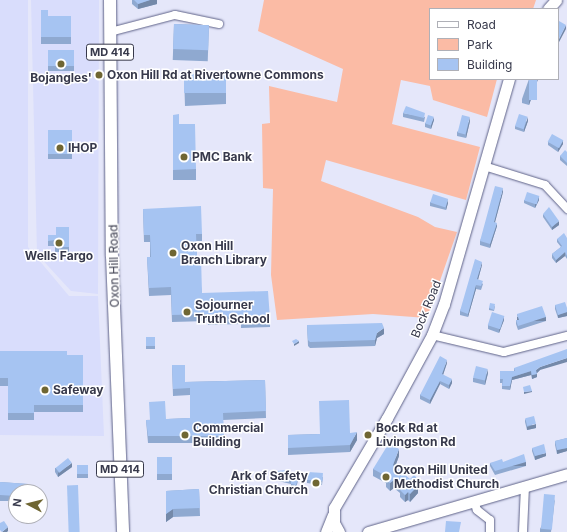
<!DOCTYPE html>
<html>
<head>
<meta charset="utf-8">
<style>
	body { margin:0 }
	#map { position:relative; width:567px; height:532px; overflow:hidden; background:#e5e7fa; font-family:Inter,sans-serif }
	div>[style] { position:absolute }
	.built>* { inset:0; background:#d9ddfc }
	.green>* { inset:0; background:#fbbba5 }
	.roads { filter:drop-shadow(0 0 1px #5e6288) drop-shadow(0 0 1px #5e6288) }
	.street>* { height:8px; margin:-4px; padding:0 4px; transform-origin:4px; border-radius:4px; background:#fff }
	.secondary>* { height:11px; margin:-5.5px; padding:0 5.5px; transform-origin:5.5px; border-radius:5.5px; background:#fff }
	.primary>* { height:12px; margin:-6px; padding:0 6px; transform-origin:6px; border-radius:6px; background:#fff }
	.wall>* { inset:0; background:#8fa9d0; transform-origin:0 0 }
	.shaded-wall>* { inset:0; background:#7489a9; transform-origin:0 0 }
	.building>* { inset:0; background:#a6c4f2; transform-origin:0 0 }
	.dots>* { width:11px; height:11px; translate:-50% -50%; box-sizing:border-box; border:2px solid #fff; border-radius:50% }
	span { translate:-50% -50%; white-space:nowrap; text-align:center; line-height:1.15; -webkit-text-stroke:3px #fff; paint-order:stroke }
	.shield-label span { padding:1px 3px; background:#fff; border:1px solid; border-radius:3px; -webkit-text-stroke-width:0 }
	.shield-label { font-size:11px; color:#37394b; font-weight:700 }
	.poi-label { font-size:12px; color:#37394b; font-weight:700 }
	.left { translate:0 -50%; text-align:left }
	.right { translate:-100% -50%; text-align:right }
	.street-label { font-size:12px; color:#37394b }
	.legend { position:absolute; left:429px; top:8px; width:130px; height:72px; box-sizing:border-box; background:#fff; border:1px solid #afb0b7; margin:0; padding:5px 7px; list-style:none; font-size:12px; color:#37394b }
	.legend li { display:flex; align-items:center; gap:8px; height:20px }
	.legend b { width:20px; border:1px solid #afb0b7 }
	.north { position:absolute; left:8px; top:484px; width:40px; height:40px; box-sizing:border-box; background:#fff; border:1px solid #afb0b7; border-radius:50%; rotate:277deg; font-size:11px; font-weight:700; line-height:16px; text-align:center; color:#37394b }
	.north::after { content:''; display:block; margin:auto; width:14px; height:18px; background:#6f6633; clip-path:polygon(50% 0,100% 100%,50% 72%,0 100%) }
</style>
</head>
<body>
<div id="map">
	<div class="built">
		<i style="clip-path:polygon(0 0,28px 0,28px 247px,69px 296px,98px 296px,104px 436px,0 435px)"></i>
		<i style="clip-path:polygon(31px 0,99px 0,98px 294px,71px 291px,37px 254px)"></i>
	</div>
	<div class="green">
		<i style="clip-path:polygon(264px 0,536px 0,533px 9px,430px 9px,430px 79px,497px 79px,487px 117px,433px 100px,430px 86px,401px 80px,392px 124px,480px 147px,466px 200px,326px 160px,321px 181px,418px 217px,435px 227px,457px 232px,427px 318px,373px 314px,277px 320px,271px 275px,273px 189px,263px 188px,262px 124px,270px 123px,269px 86px,337px 102px,343px 69px,258px 31px)"></i>
	</div>
	<div class="roads">
		<div class="street">
			<i style="left:110px;top:32px;width:67px;rotate:-14.7deg"></i>
			<i style="left:175px;top:15px;width:45px;rotate:11.6deg"></i>
			<i style="left:484px;top:166px;width:64px;rotate:17.3deg"></i>
			<i style="left:545px;top:185px;width:33px;rotate:47deg"></i>
			<i style="left:432px;top:335px;width:74px;rotate:13.3deg"></i>
			<i style="left:504px;top:352px;width:65px;rotate:-14.3deg"></i>
			<i style="left:474px;top:501px;width:9px;rotate:72deg"></i>
			<i style="left:477px;top:510px;width:16px;rotate:38deg"></i>
			<i style="left:490px;top:520px;width:12px;rotate:90deg"></i>
			<i style="left:523px;top:532px;width:46px;rotate:-87.5deg"></i>
		</div>
		<div class="secondary">
			<i style="left:548px;top:9px;width:12px;rotate:-48deg"></i>
			<i style="left:326px;top:532px;width:18px;rotate:-68deg"></i>
			<i style="left:339px;top:532px;width:10px;rotate:-119deg"></i>
			<i style="left:334px;top:523px;width:15px;rotate:-90deg"></i>
			<i style="left:334px;top:508px;width:104px;rotate:-59.5deg"></i>
			<i style="left:387px;top:418px;width:94px;rotate:-61.5deg"></i>
			<i style="left:432px;top:335px;width:33px;rotate:-69deg"></i>
			<i style="left:444px;top:304px;width:234px;rotate:-73.9deg"></i>
			<i style="left:368px;top:532px;width:207px;rotate:-16.2deg"></i>
		</div>
		<div class="primary">
			<i style="left:110px;top:0;width:256px;rotate:89.6deg"></i>
			<i style="left:112px;top:256px;width:276px;rotate:87.7deg"></i>
		</div>
	</div>
	<div class="wall">
		<i style="clip-path:polygon(132px 0,157px 0,157px 4px,138px 9px,132px 4px)"></i>
		<i style="clip-path:polygon(41px 10px,48px 16px,71px 16px,71px 44px,41px 44px)"></i>
		<i style="left:174px;top:24px;width:35px;height:36px;rotate:2deg"></i>
		<i style="left:48px;top:50px;width:26px;height:21px"></i>
		<i style="clip-path:polygon(184px 76px,226px 93px,226px 104px,185px 106px)"></i>
		<i style="clip-path:polygon(529px 79px,538px 79px,529px 105px,522px 103px,522px 99px)"></i>
		<i style="clip-path:polygon(403px 113px,425px 117px,424px 122px,403px 117px)"></i>
		<i style="clip-path:polygon(173px 115px,179px 124px,196px 169px,196px 180px,173px 180px)"></i>
		<i style="clip-path:polygon(434px 120px,431px 129px,425px 127px,425px 123px)"></i>
		<i style="clip-path:polygon(470px 121px,466px 138px,457px 136px,457px 132px)"></i>
		<i style="clip-path:polygon(528px 121px,524px 132px,515px 129px,515px 126px)"></i>
		<i style="left:72px;top:130px;width:29px;height:24px;rotate:90deg"></i>
		<i style="clip-path:polygon(548px 142px,563px 144px,558px 152px,548px 145px)"></i>
		<i style="clip-path:polygon(567px 152px,567px 166px,560px 160px,560px 156px)"></i>
		<i style="clip-path:polygon(503px 192px,495px 222px,497px 226px,490px 248px,480px 245px,480px 241px)"></i>
		<i style="clip-path:polygon(524px 200px,539px 200px,535px 208px,524px 203px)"></i>
		<i style="clip-path:polygon(430px 202px,448px 203px,446px 210px,430px 206px)"></i>
		<i style="clip-path:polygon(143px 209px,202px 234px,202px 241px,196px 241px,197px 257px,202px 293px,270px 319px,270px 327px,241px 328px,241px 324px,208px 325px,208px 321px,172px 322px,171px 295px,149px 296px,147px 257px,150px 257px,150px 242px,144px 242px)"></i>
		<i style="clip-path:polygon(543px 214px,559px 225px,552px 230px,543px 217px)"></i>
		<i style="clip-path:polygon(69px 227px,69px 252px,55px 252px,55px 246px,48px 246px,48px 235px,56px 235px)"></i>
		<i style="clip-path:polygon(567px 238px,567px 259px,565px 256px,556px 263px,552px 258px,552px 254px,561px 247px,557px 242px,557px 239px)"></i>
		<i style="clip-path:polygon(482px 265px,478px 280px,483px 284px,481px 290px,476px 289px,468px 317px,460px 315px,460px 311px)"></i>
		<i style="clip-path:polygon(555px 305px,567px 308px,567px 316px,558px 318px,555px 309px)"></i>
		<i style="clip-path:polygon(495px 306px,494px 311px,489px 310px,489px 308px)"></i>
		<i style="clip-path:polygon(517px 314px,546px 321px,518px 330px,516px 324px,516px 320px,518px 320px)"></i>
		<i style="clip-path:polygon(504px 320px,499px 333px,488px 329px,488px 325px)"></i>
		<i style="clip-path:polygon(307px 325px,384px 334px,377px 338px,375px 346px,310px 348px,308px 346px)"></i>
		<i style="left:146px;top:337px;width:9px;height:12px"></i>
		<i style="clip-path:polygon(0 351px,67px 355px,83px 355px,83px 412px,34px 412px,34px 420px,8px 420px,8px 386px,0 386px)"></i>
		<i style="clip-path:polygon(447px 363px,443px 375px,452px 383px,449px 389px,440px 384px,430px 404px,420px 399px,420px 395px)"></i>
		<i style="clip-path:polygon(172px 365px,185px 382px,265px 380px,266px 418px,223px 420px,224px 443px,148px 443px,146px 420px,190px 418px,190px 395px,173px 396px)"></i>
		<i style="clip-path:polygon(514px 368px,540px 370px,537px 373px,537px 377px,532px 379px,531px 375px,512px 380px,510px 390px,502px 389px,502px 383px,500px 383px,500px 371px,514px 371px)"></i>
		<i style="clip-path:polygon(488px 373px,485px 385px,473px 382px,473px 378px)"></i>
		<i style="clip-path:polygon(525px 419px,536px 428px,527px 430px,525px 422px)"></i>
		<i style="clip-path:polygon(350px 433px,357px 440px,350px 452px,288px 455px,288px 435px)"></i>
		<i style="clip-path:polygon(567px 438px,567px 451px,557px 454px,555px 445px,555px 441px)"></i>
		<i style="clip-path:polygon(532px 448px,546px 456px,535px 460px,532px 451px)"></i>
		<i style="clip-path:polygon(399px 456px,395px 467px,419px 487px,418px 489px,418px 493px,410px 502px,408px 500px,405px 502px,400px 497px,400px 493px,394px 488px,390px 491px,386px 487px,386px 483px,373px 476px,373px 469px)"></i>
		<i style="left:157px;top:457px;width:15px;height:23px"></i>
		<i style="clip-path:polygon(503px 462px,526px 466px,495px 475px,490px 466px,490px 463px)"></i>
		<i style="left:77px;top:465px;width:11px;height:13px"></i>
		<i style="clip-path:polygon(72px 467px,58px 477px,55px 472px,55px 468px)"></i>
		<i style="clip-path:polygon(277px 471px,287px 476px,298px 481px,296px 488px,291px 487px,291px 484px,278px 481px)"></i>
		<i style="clip-path:polygon(323px 477px,322px 485px,307px 483px,307px 480px)"></i>
		<i style="clip-path:polygon(0 482px,28px 484px,28px 492px,16px 492px,16px 501px,0 501px)"></i>
		<i style="clip-path:polygon(199px 489px,200px 516px,173px 517px,166px 522px,166px 491px)"></i>
		<i style="clip-path:polygon(555px 499px,551px 532px,540px 532px,540px 529px)"></i>
	</div>
	<div class="shaded-wall">
		<i style="clip-path:polygon(150px 0,157px 0,157px 4px,138px 9px,138px 4px)"></i>
		<i style="clip-path:polygon(566px 25px,566px 29px,558px 44px,558px 41px)"></i>
		<i style="clip-path:polygon(537px 79px,538px 79px,529px 105px,529px 102px)"></i>
		<i style="clip-path:polygon(434px 117px,434px 120px,431px 129px,431px 125px)"></i>
		<i style="clip-path:polygon(470px 117px,470px 121px,466px 138px,466px 134px)"></i>
		<i style="clip-path:polygon(528px 117px,528px 121px,524px 132px,524px 129px)"></i>
		<i style="clip-path:polygon(563px 140px,563px 144px,558px 152px,558px 148px)"></i>
		<i style="clip-path:polygon(503px 188px,503px 192px,494px 226px,494px 222px)"></i>
		<i style="clip-path:polygon(539px 196px,539px 200px,535px 208px,535px 204px)"></i>
		<i style="clip-path:polygon(448px 199px,448px 203px,446px 210px,446px 207px)"></i>
		<i style="clip-path:polygon(559px 221px,559px 225px,552px 230px,552px 227px)"></i>
		<i style="clip-path:polygon(497px 223px,497px 226px,490px 248px,490px 244px)"></i>
		<i style="clip-path:polygon(565px 252px,565px 256px,556px 263px,556px 260px)"></i>
		<i style="clip-path:polygon(482px 262px,482px 265px,477px 283px,477px 279px)"></i>
		<i style="clip-path:polygon(476px 285px,476px 289px,468px 317px,468px 314px)"></i>
		<i style="clip-path:polygon(567px 312px,567px 316px,558px 318px,558px 315px)"></i>
		<i style="clip-path:polygon(504px 316px,504px 320px,499px 333px,499px 330px)"></i>
		<i style="left:546px;top:317px;width:4px;height:29px;rotate:90deg"></i>
		<i style="clip-path:polygon(384px 328px,384px 334px,377px 338px,375px 346px,375px 340px,377px 333px)"></i>
		<i style="clip-path:polygon(299px 341px,299px 343px,294px 346px,294px 344px)"></i>
		<i style="clip-path:polygon(567px 358px,567px 362px,540px 370px,536px 374px,536px 370px,540px 367px)"></i>
		<i style="clip-path:polygon(447px 360px,447px 363px,442px 378px,442px 374px)"></i>
		<i style="clip-path:polygon(488px 369px,488px 373px,485px 385px,485px 381px)"></i>
		<i style="clip-path:polygon(531px 371px,531px 375px,512px 380px,510px 390px,510px 386px,512px 377px)"></i>
		<i style="clip-path:polygon(537px 374px,537px 377px,532px 379px,532px 375px)"></i>
		<i style="clip-path:polygon(452px 379px,452px 383px,449px 389px,449px 385px)"></i>
		<i style="clip-path:polygon(440px 381px,440px 384px,430px 404px,430px 400px)"></i>
		<i style="clip-path:polygon(532px 391px,532px 392px,524px 394px,524px 392px)"></i>
		<i style="clip-path:polygon(536px 424px,536px 428px,527px 430px,527px 427px)"></i>
		<i style="clip-path:polygon(357px 432px,357px 440px,350px 452px,350px 445px)"></i>
		<i style="clip-path:polygon(567px 448px,567px 451px,557px 454px,557px 450px)"></i>
		<i style="clip-path:polygon(399px 449px,399px 456px,393px 472px,393px 465px)"></i>
		<i style="clip-path:polygon(546px 453px,546px 456px,535px 460px,535px 456px)"></i>
		<i style="left:526px;top:462px;width:4px;height:32px;rotate:90deg"></i>
		<i style="clip-path:polygon(72px 463px,72px 467px,58px 477px,58px 473px)"></i>
		<i style="clip-path:polygon(394px 480px,394px 488px,390px 491px,390px 483px)"></i>
		<i style="clip-path:polygon(419px 480px,419px 487px,418px 489px,418px 493px,410px 502px,410px 494px,415px 484px)"></i>
		<i style="clip-path:polygon(408px 492px,408px 500px,405px 502px,405px 495px)"></i>
		<i style="clip-path:polygon(173px 509px,173px 517px,166px 522px,166px 514px)"></i>
		<i style="clip-path:polygon(8px 527px,8px 531px,7px 532px,2px 532px)"></i>
	</div>
	<div class="building">
		<i style="clip-path:polygon(134px 0,150px 0,138px 4px)"></i>
		<i style="clip-path:polygon(41px 10px,48px 10px,48px 16px,71px 16px,71px 37px,41px 37px)"></i>
		<i style="clip-path:polygon(559px 21px,566px 25px,558px 41px,558px 22px)"></i>
		<i style="left:174px;top:24px;width:35px;height:25px;rotate:2deg"></i>
		<i style="left:48px;top:50px;width:26px;height:16px"></i>
		<i style="left:226px;top:74px;width:19px;height:42px;rotate:90deg"></i>
		<i style="left:529px;top:79px;width:8px;height:21px"></i>
		<i style="clip-path:polygon(406px 106px,425px 113px,424px 118px,403px 113px)"></i>
		<i style="clip-path:polygon(179px 114px,179px 124px,195px 124px,196px 169px,173px 170px,173px 115px)"></i>
		<i style="left:519px;top:114px;width:9px;height:13px;rotate:18deg"></i>
		<i style="left:428px;top:115px;width:6px;height:9px;rotate:18deg"></i>
		<i style="left:462px;top:115px;width:8px;height:18px;rotate:14deg"></i>
		<i style="left:72px;top:130px;width:24px;height:24px;rotate:90deg"></i>
		<i style="left:552px;top:134px;width:13px;height:9px;rotate:29deg"></i>
		<i style="clip-path:polygon(565px 150px,567px 152px,567px 163px,560px 156px)"></i>
		<i style="clip-path:polygon(495px 186px,503px 188px,494px 222px,497px 223px,490px 244px,480px 241px)"></i>
		<i style="left:527px;top:192px;width:13px;height:9px;rotate:18deg"></i>
		<i style="left:433px;top:194px;width:16px;height:9px;rotate:18deg"></i>
		<i style="clip-path:polygon(201px 206px,202px 234px,196px 234px,197px 257px,201px 257px,202px 293px,268px 291px,270px 319px,241px 320px,241px 316px,208px 317px,208px 314px,172px 315px,171px 287px,149px 288px,147px 257px,151px 257px,150px 235px,144px 235px,143px 209px)"></i>
		<i style="clip-path:polygon(549px 207px,559px 221px,552px 227px,543px 214px)"></i>
		<i style="clip-path:polygon(56px 227px,69px 227px,69px 247px,55px 247px,55px 240px,48px 241px,48px 235px,56px 235px)"></i>
		<i style="clip-path:polygon(564px 233px,567px 238px,567px 256px,565px 252px,556px 260px,552px 254px,562px 246px,557px 239px)"></i>
		<i style="clip-path:polygon(475px 259px,482px 262px,477px 279px,483px 281px,481px 286px,476px 285px,468px 314px,460px 311px)"></i>
		<i style="clip-path:polygon(565px 302px,567px 308px,567px 312px,558px 315px,555px 305px)"></i>
		<i style="clip-path:polygon(490px 303px,495px 304px,494px 310px,489px 308px)"></i>
		<i style="clip-path:polygon(542px 306px,546px 317px,518px 326px,516px 320px,519px 320px,517px 314px)"></i>
		<i style="left:492px;top:312px;width:13px;height:14px;rotate:18deg"></i>
		<i style="clip-path:polygon(382px 323px,384px 328px,377px 333px,375px 340px,310px 342px,308px 340px,307px 325px)"></i>
		<i style="left:146px;top:337px;width:9px;height:9px"></i>
		<i style="clip-path:polygon(296px 339px,299px 341px,294px 344px,292px 341px)"></i>
		<i style="clip-path:polygon(567px 349px,567px 358px,540px 367px,536px 370px,537px 374px,532px 375px,531px 371px,512px 377px,510px 386px,502px 386px,503px 379px,500px 379px,500px 371px,515px 371px,514px 368px)"></i>
		<i style="clip-path:polygon(0 351px,67px 351px,67px 355px,83px 355px,83px 405px,34px 405px,34px 413px,8px 413px,8px 378px,0 378px)"></i>
		<i style="clip-path:polygon(440px 356px,447px 360px,442px 374px,452px 379px,449px 385px,440px 381px,430px 400px,420px 395px)"></i>
		<i style="clip-path:polygon(172px 365px,185px 365px,185px 382px,265px 380px,266px 411px,223px 413px,224px 436px,148px 436px,146px 420px,150px 420px,149px 402px,165px 401px,166px 419px,190px 418px,190px 388px,173px 389px)"></i>
		<i style="left:476px;top:366px;width:12px;height:12px;rotate:14deg"></i>
		<i style="clip-path:polygon(530px 385px,532px 391px,524px 392px,523px 387px)"></i>
		<i style="clip-path:polygon(349px 400px,350px 433px,357px 432px,350px 445px,288px 448px,288px 435px,320px 434px,319px 401px)"></i>
		<i style="left:534px;top:416px;width:8px;height:9px;rotate:76deg"></i>
		<i style="clip-path:polygon(567px 438px,567px 448px,557px 450px,555px 441px)"></i>
		<i style="clip-path:polygon(389px 443px,399px 449px,393px 465px,410px 479px,414px 475px,419px 480px,415px 484px,418px 486px,410px 494px,408px 492px,405px 495px,400px 490px,402px 488px,394px 480px,390px 483px,386px 480px,388px 477px,373px 469px)"></i>
		<i style="clip-path:polygon(544px 444px,546px 453px,535px 456px,532px 448px)"></i>
		<i style="clip-path:polygon(524px 454px,526px 462px,495px 471px,490px 463px,502px 459px,503px 462px)"></i>
		<i style="left:157px;top:457px;width:15px;height:17px"></i>
		<i style="left:68px;top:458px;width:6px;height:16px;rotate:51deg"></i>
		<i style="left:77px;top:465px;width:11px;height:9px"></i>
		<i style="clip-path:polygon(287px 470px,287px 476px,298px 478px,296px 485px,291px 484px,291px 481px,278px 478px,277px 471px)"></i>
		<i style="left:308px;top:472px;width:15px;height:8px;rotate:4deg"></i>
		<i style="clip-path:polygon(0 482px,28px 484px,28px 492px,16px 492px,16px 496px,0 495px)"></i>
		<i style="left:78px;top:485px;width:47px;height:11px;rotate:88deg"></i>
		<i style="clip-path:polygon(199px 489px,200px 508px,173px 509px,166px 514px,166px 491px)"></i>
		<i style="left:544px;top:494px;width:11px;height:35px;rotate:5deg"></i>
		<i style="clip-path:polygon(4px 521px,8px 527px,2px 532px,0 530px,0 523px)"></i>
		<i style="clip-path:polygon(446px 521px,461px 522px,459px 532px,445px 532px)"></i>
	</div>
	<div class="dots">
		<i style="left:61px;top:64px;background:#6f6633"></i>
		<i style="left:99px;top:75px;background:#6f6633"></i>
		<i style="left:60px;top:148px;background:#6f6633"></i>
		<i style="left:184px;top:157px;background:#6f6633"></i>
		<i style="left:59px;top:243px;background:#6f6633"></i>
		<i style="left:173px;top:253px;background:#6f6633"></i>
		<i style="left:187px;top:312px;background:#6f6633"></i>
		<i style="left:45px;top:390px;background:#6f6633"></i>
		<i style="left:185px;top:435px;background:#6f6633"></i>
		<i style="left:368px;top:435px;background:#6f6633"></i>
		<i style="left:386px;top:477px;background:#6f6633"></i>
		<i style="left:316px;top:483px;background:#6f6633"></i>
	</div>
	<div class="shield-label">
		<span style="left:110px;top:52px">MD 414</span>
		<span style="left:120px;top:469px">MD 414</span>
	</div>
	<div class="poi-label">
		<span class="left" style="left:107px;top:75px">Oxon Hill Rd at Rivertowne Commons</span>
		<span style="left:61px;top:78px">Bojangles'</span>
		<span class="left" style="left:68px;top:148px">IHOP</span>
		<span class="left" style="left:192px;top:157px">PMC Bank</span>
		<span class="left" style="left:181px;top:253px">Oxon Hill<br>Branch Library</span>
		<span style="left:59px;top:256px">Wells Fargo</span>
		<span class="left" style="left:195px;top:312px">Sojourner<br>Truth School</span>
		<span class="left" style="left:53px;top:390px">Safeway</span>
		<span class="left" style="left:193px;top:435px">Commercial<br>Building</span>
		<span class="left" style="left:376px;top:435px">Bock Rd at<br>Livingston Rd</span>
		<span class="left" style="left:394px;top:477px">Oxon Hill United<br>Methodist Church</span>
		<span class="right" style="left:308px;top:483px">Ark of Safety<br>Christian Church</span>
	</div>
	<div class="street-label">
		<span style="left:114px;top:266px;rotate:-91deg">Oxon Hill Road</span>
		<span style="left:426px;top:309px;rotate:-68deg">Bock Road</span>
	</div>
	<ul class="legend">
	<li><b style="height:5px;background:#fff"></b>Road</li>
	<li><b style="height:11px;background:#fbbba5"></b>Park</li>
	<li><b style="height:11px;background:#a6c4f2"></b>Building</li>
	</ul>
	<div class="north">N</div>
</div>
</body>
</html>
